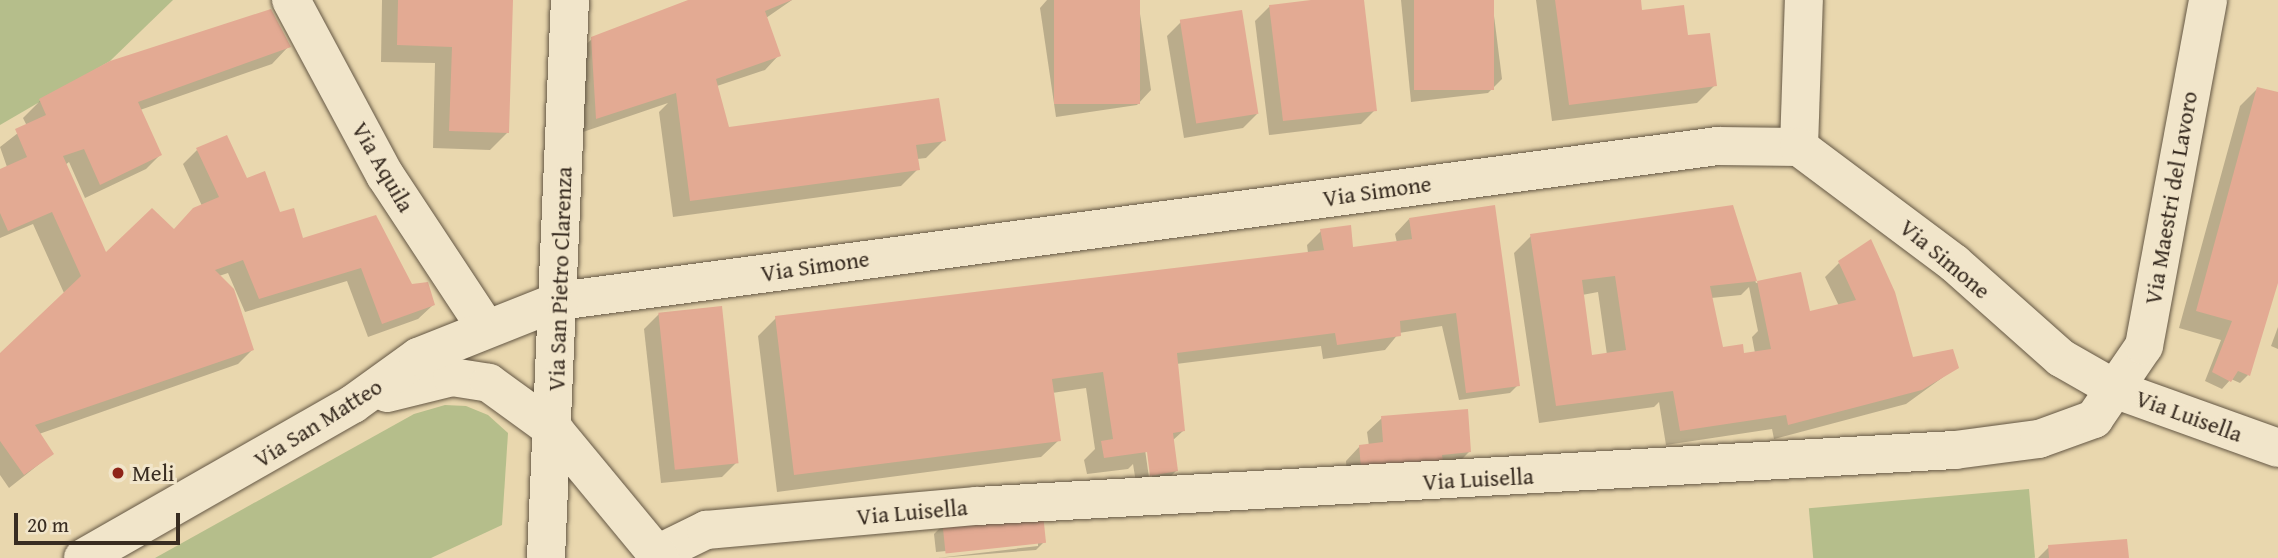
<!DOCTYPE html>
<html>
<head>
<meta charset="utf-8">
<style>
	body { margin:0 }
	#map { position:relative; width:2278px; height:558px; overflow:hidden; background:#e9d7ae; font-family:"Gentium Book Plus",serif }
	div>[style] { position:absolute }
	.green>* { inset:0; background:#b5be8b; transform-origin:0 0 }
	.shadow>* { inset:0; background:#0003 }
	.building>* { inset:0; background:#e3aa93; transform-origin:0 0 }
	.roads { filter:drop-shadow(0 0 2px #645744) drop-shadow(0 0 2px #645744) }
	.minor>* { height:38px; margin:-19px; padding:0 19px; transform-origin:19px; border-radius:19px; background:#f1e5ca }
	.secondary>* { height:38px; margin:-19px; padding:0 19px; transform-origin:19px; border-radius:19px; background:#f1e5ca }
	.dots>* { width:19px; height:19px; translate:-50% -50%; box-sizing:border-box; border:4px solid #f1e5ca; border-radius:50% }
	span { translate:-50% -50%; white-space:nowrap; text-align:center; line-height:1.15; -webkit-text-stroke:6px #f1e5ca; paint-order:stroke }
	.street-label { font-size:23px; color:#382c21 }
	.poi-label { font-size:23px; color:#382c21 }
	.left { translate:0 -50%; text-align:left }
	.scale { position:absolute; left:14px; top:513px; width:166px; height:32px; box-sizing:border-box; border:4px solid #382c21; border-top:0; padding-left:9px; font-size:21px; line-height:24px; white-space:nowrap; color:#382c21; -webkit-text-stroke:5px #f1e5ca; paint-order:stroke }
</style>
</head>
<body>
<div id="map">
	<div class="green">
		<i style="clip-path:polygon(0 0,173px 0,110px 61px,0 125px)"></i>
		<i style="clip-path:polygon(445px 405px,466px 406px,488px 415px,508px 433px,502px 525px,431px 558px,155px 558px,414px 414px)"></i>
		<i style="left:2029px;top:489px;width:69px;height:221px;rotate:85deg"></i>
	</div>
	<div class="shadow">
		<i style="clip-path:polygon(382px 0,512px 0,508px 132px,490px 150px,433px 148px,435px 63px,381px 62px)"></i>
		<i style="clip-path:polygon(693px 0,792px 0,766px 18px,779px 55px,765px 70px,717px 86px,727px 129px,944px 140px,926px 158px,917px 159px,918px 169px,901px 186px,673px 217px,659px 112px,668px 103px,583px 132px,577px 53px,592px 39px)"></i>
		<i style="clip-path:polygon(1047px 0,1138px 0,1151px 90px,1137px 105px,1056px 117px,1040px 8px)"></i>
		<i style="clip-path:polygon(1327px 0,1362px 0,1375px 110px,1361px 124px,1269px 135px,1255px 21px,1270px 6px)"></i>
		<i style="clip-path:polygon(1401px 0,1492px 0,1502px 79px,1488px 93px,1411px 102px)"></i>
		<i style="clip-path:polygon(1536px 0,1639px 0,1640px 12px,1687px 37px,1715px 85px,1697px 103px,1552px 121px)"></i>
		<i style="clip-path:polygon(1181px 22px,1257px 114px,1243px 128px,1184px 138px,1167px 36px)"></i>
		<i style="clip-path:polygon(289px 46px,272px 64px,140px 110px,160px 155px,146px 169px,85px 198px,69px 162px,65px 165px,105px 255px,173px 231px,202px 206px,183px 164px,197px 150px,246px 181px,302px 240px,411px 286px,433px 305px,418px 319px,368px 337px,347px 281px,245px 312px,228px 273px,219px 276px,252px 350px,238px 364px,39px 434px,52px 454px,9px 488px,0 475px,0 355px,64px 293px,33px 224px,0 238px,0 171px,7px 167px,0 147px,27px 126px,23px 118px,40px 101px)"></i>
		<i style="clip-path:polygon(2257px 89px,2278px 94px,2278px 278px,2248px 375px,2240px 383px,2231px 379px,2222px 389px,2205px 381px,2221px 340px,2179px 328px,2240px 106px)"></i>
		<i style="clip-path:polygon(evenodd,1732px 207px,1756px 283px,1799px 274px,1808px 313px,1839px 306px,1825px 277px,1839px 263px,1912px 361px,1957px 367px,1906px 404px,1774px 439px,1772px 429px,1666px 445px,1659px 402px,1654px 407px,1539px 423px,1514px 253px,1531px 236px,1732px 207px,1749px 287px,1758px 331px,1752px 337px,1755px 353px,1743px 355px,1722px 349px,1711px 298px,1741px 295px,1749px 287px,1732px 207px,1598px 292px,1607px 355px,1591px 357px,1582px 295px,1598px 292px)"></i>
		<i style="clip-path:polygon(evenodd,1409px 219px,1518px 385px,1510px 393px,1459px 400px,1442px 326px,1399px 333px,1385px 350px,1323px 359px,1321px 346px,1176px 364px,1183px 431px,1172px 441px,1176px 471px,1162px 485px,1137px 489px,1133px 464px,1128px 469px,1087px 474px,1084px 460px,1095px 449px,1086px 388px,1052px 393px,1059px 440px,1041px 457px,777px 492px,758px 336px,776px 318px,1308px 253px,1307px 245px,1321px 231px,1352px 249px,1397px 243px,1395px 234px,1409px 219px,1122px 286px,1126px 286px,1153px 484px,1150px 485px,1122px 286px)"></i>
		<i style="clip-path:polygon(659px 314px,736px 463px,722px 477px,661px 483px,644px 329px)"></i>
		<i style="clip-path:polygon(2278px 327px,2278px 349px,2271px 346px)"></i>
		<i style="clip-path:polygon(1382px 418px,1469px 452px,1455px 466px,1347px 482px,1346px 461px,1360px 446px,1369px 446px,1367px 432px)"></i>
		<i style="clip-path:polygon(942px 526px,1044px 542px,1036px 550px,937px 558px,1038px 546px,1038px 542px,936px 552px,934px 534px)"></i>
		<i style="clip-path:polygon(2049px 547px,2127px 558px,2038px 558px)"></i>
	</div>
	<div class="building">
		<i style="clip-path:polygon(398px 0,513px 0,509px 133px,449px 131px,452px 47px,397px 45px)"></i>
		<i style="clip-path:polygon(688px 0,792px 0,765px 11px,781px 56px,716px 79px,729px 127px,939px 98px,946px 141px,916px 145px,920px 170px,690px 201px,676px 93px,596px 119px,591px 37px)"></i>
		<i style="left:1054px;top:0;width:86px;height:104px"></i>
		<i style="clip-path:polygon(1311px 0,1364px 0,1377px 111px,1283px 121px,1269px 5px)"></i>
		<i style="left:1414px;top:0;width:80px;height:90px"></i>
		<i style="clip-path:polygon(1555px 0,1641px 0,1642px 10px,1684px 5px,1688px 35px,1710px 33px,1717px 86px,1569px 105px)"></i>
		<i style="clip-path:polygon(271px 9px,291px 47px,138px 102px,162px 155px,100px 185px,84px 149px,63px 156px,106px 252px,152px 208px,174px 229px,193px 208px,219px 197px,196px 148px,227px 135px,247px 178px,265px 171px,280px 212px,294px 208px,303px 238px,376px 215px,412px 284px,428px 282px,435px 305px,382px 324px,361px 268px,259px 299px,243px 260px,215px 270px,234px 289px,254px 350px,35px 425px,54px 454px,24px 475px,0 441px,0 353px,81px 276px,52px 212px,8px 231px,0 213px,0 169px,27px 157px,15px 129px,46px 115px,39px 99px,110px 61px)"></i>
		<i style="left:1242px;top:10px;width:105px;height:63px;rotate:81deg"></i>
		<i style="clip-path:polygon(2257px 87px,2278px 92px,2278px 283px,2250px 376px,2238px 371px,2231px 382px,2212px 372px,2232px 321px,2196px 311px)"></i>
		<i style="clip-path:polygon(1495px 205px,1520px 386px,1466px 393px,1456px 313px,1400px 321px,1401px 336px,1337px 345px,1335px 333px,1177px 353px,1185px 431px,1173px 433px,1178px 471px,1150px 476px,1147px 452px,1104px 458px,1101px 441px,1113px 439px,1103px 372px,1052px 379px,1061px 441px,794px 475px,775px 316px,1324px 250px,1320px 229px,1351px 225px,1353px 247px,1412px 239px,1409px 218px)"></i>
		<i style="clip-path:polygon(evenodd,1733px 205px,1757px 281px,1710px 286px,1723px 347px,1743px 344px,1744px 353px,1771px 349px,1757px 281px,1801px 272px,1810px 311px,1856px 300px,1838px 261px,1871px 239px,1895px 292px,1913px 357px,1953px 349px,1959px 368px,1922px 390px,1788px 425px,1786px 415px,1680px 431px,1673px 391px,1556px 406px,1530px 234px,1733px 205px,1615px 276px,1626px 350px,1592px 355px,1582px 280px,1615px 276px)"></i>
		<i style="left:722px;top:306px;width:158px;height:64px;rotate:84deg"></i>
		<i style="clip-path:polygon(1468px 409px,1471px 452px,1442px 455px,1443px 461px,1361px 468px,1359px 445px,1383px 442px,1381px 416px)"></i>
		<i style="left:1043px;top:514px;width:29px;height:101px;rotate:84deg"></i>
		<i style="clip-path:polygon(2127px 539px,2129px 558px,2049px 558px,2048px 545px)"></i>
	</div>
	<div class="roads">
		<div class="minor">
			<i style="left:291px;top:0;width:199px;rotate:61.8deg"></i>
			<i style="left:385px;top:175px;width:183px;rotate:56.6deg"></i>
			<i style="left:1799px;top:147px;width:147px;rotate:-88.1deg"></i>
			<i style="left:559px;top:301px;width:1169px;rotate:-7.62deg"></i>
			<i style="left:1718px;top:146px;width:81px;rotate:0.7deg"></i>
			<i style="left:1799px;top:147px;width:194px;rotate:36.8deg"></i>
			<i style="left:1954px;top:263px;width:143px;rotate:41.6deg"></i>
			<i style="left:2061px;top:358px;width:64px;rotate:29.7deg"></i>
			<i style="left:2117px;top:390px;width:171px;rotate:19.8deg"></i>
			<i style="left:657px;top:554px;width:55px;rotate:-26.1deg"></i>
			<i style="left:706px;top:530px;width:272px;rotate:-5.1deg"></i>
			<i style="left:977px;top:506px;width:980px;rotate:-3.28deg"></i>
			<i style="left:1955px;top:450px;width:85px;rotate:-7.5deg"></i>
			<i style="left:2039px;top:439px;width:59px;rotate:-20deg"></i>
			<i style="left:2094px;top:419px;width:88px;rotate:-55.6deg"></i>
			<i style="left:2144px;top:346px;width:352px;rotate:-79.5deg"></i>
		</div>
		<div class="secondary">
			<i style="left:387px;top:393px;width:67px;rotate:-13.8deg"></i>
			<i style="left:452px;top:377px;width:37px;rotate:9deg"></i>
			<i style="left:489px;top:383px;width:82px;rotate:36deg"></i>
			<i style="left:555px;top:431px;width:165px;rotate:50.4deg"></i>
			<i style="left:83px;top:558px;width:311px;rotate:-29.7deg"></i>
			<i style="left:353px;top:404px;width:80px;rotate:-35.9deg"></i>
			<i style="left:418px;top:357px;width:152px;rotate:-21.7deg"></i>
			<i style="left:546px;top:558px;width:559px;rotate:-87.54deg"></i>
		</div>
	</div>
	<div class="dots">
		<i style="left:118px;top:473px;background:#8f2418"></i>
	</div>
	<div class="street-label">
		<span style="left:383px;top:167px;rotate:60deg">Via Aquila</span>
		<span style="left:1377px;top:191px;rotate:-8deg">Via Simone</span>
		<span style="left:2171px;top:198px;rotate:-80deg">Via Maestri del Lavoro</span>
		<span style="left:1945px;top:259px;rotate:40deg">Via Simone</span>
		<span style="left:815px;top:266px;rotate:-8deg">Via Simone</span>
		<span style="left:560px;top:279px;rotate:-88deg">Via San Pietro Clarenza</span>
		<span style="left:2189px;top:416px;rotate:20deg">Via Luisella</span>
		<span style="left:318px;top:423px;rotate:-32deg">Via San Matteo</span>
		<span style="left:1478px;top:479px;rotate:-3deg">Via Luisella</span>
		<span style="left:912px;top:512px;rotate:-5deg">Via Luisella</span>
	</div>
	<div class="poi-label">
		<span class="left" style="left:132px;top:473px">Meli</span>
	</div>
	<div class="scale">20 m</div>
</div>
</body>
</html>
